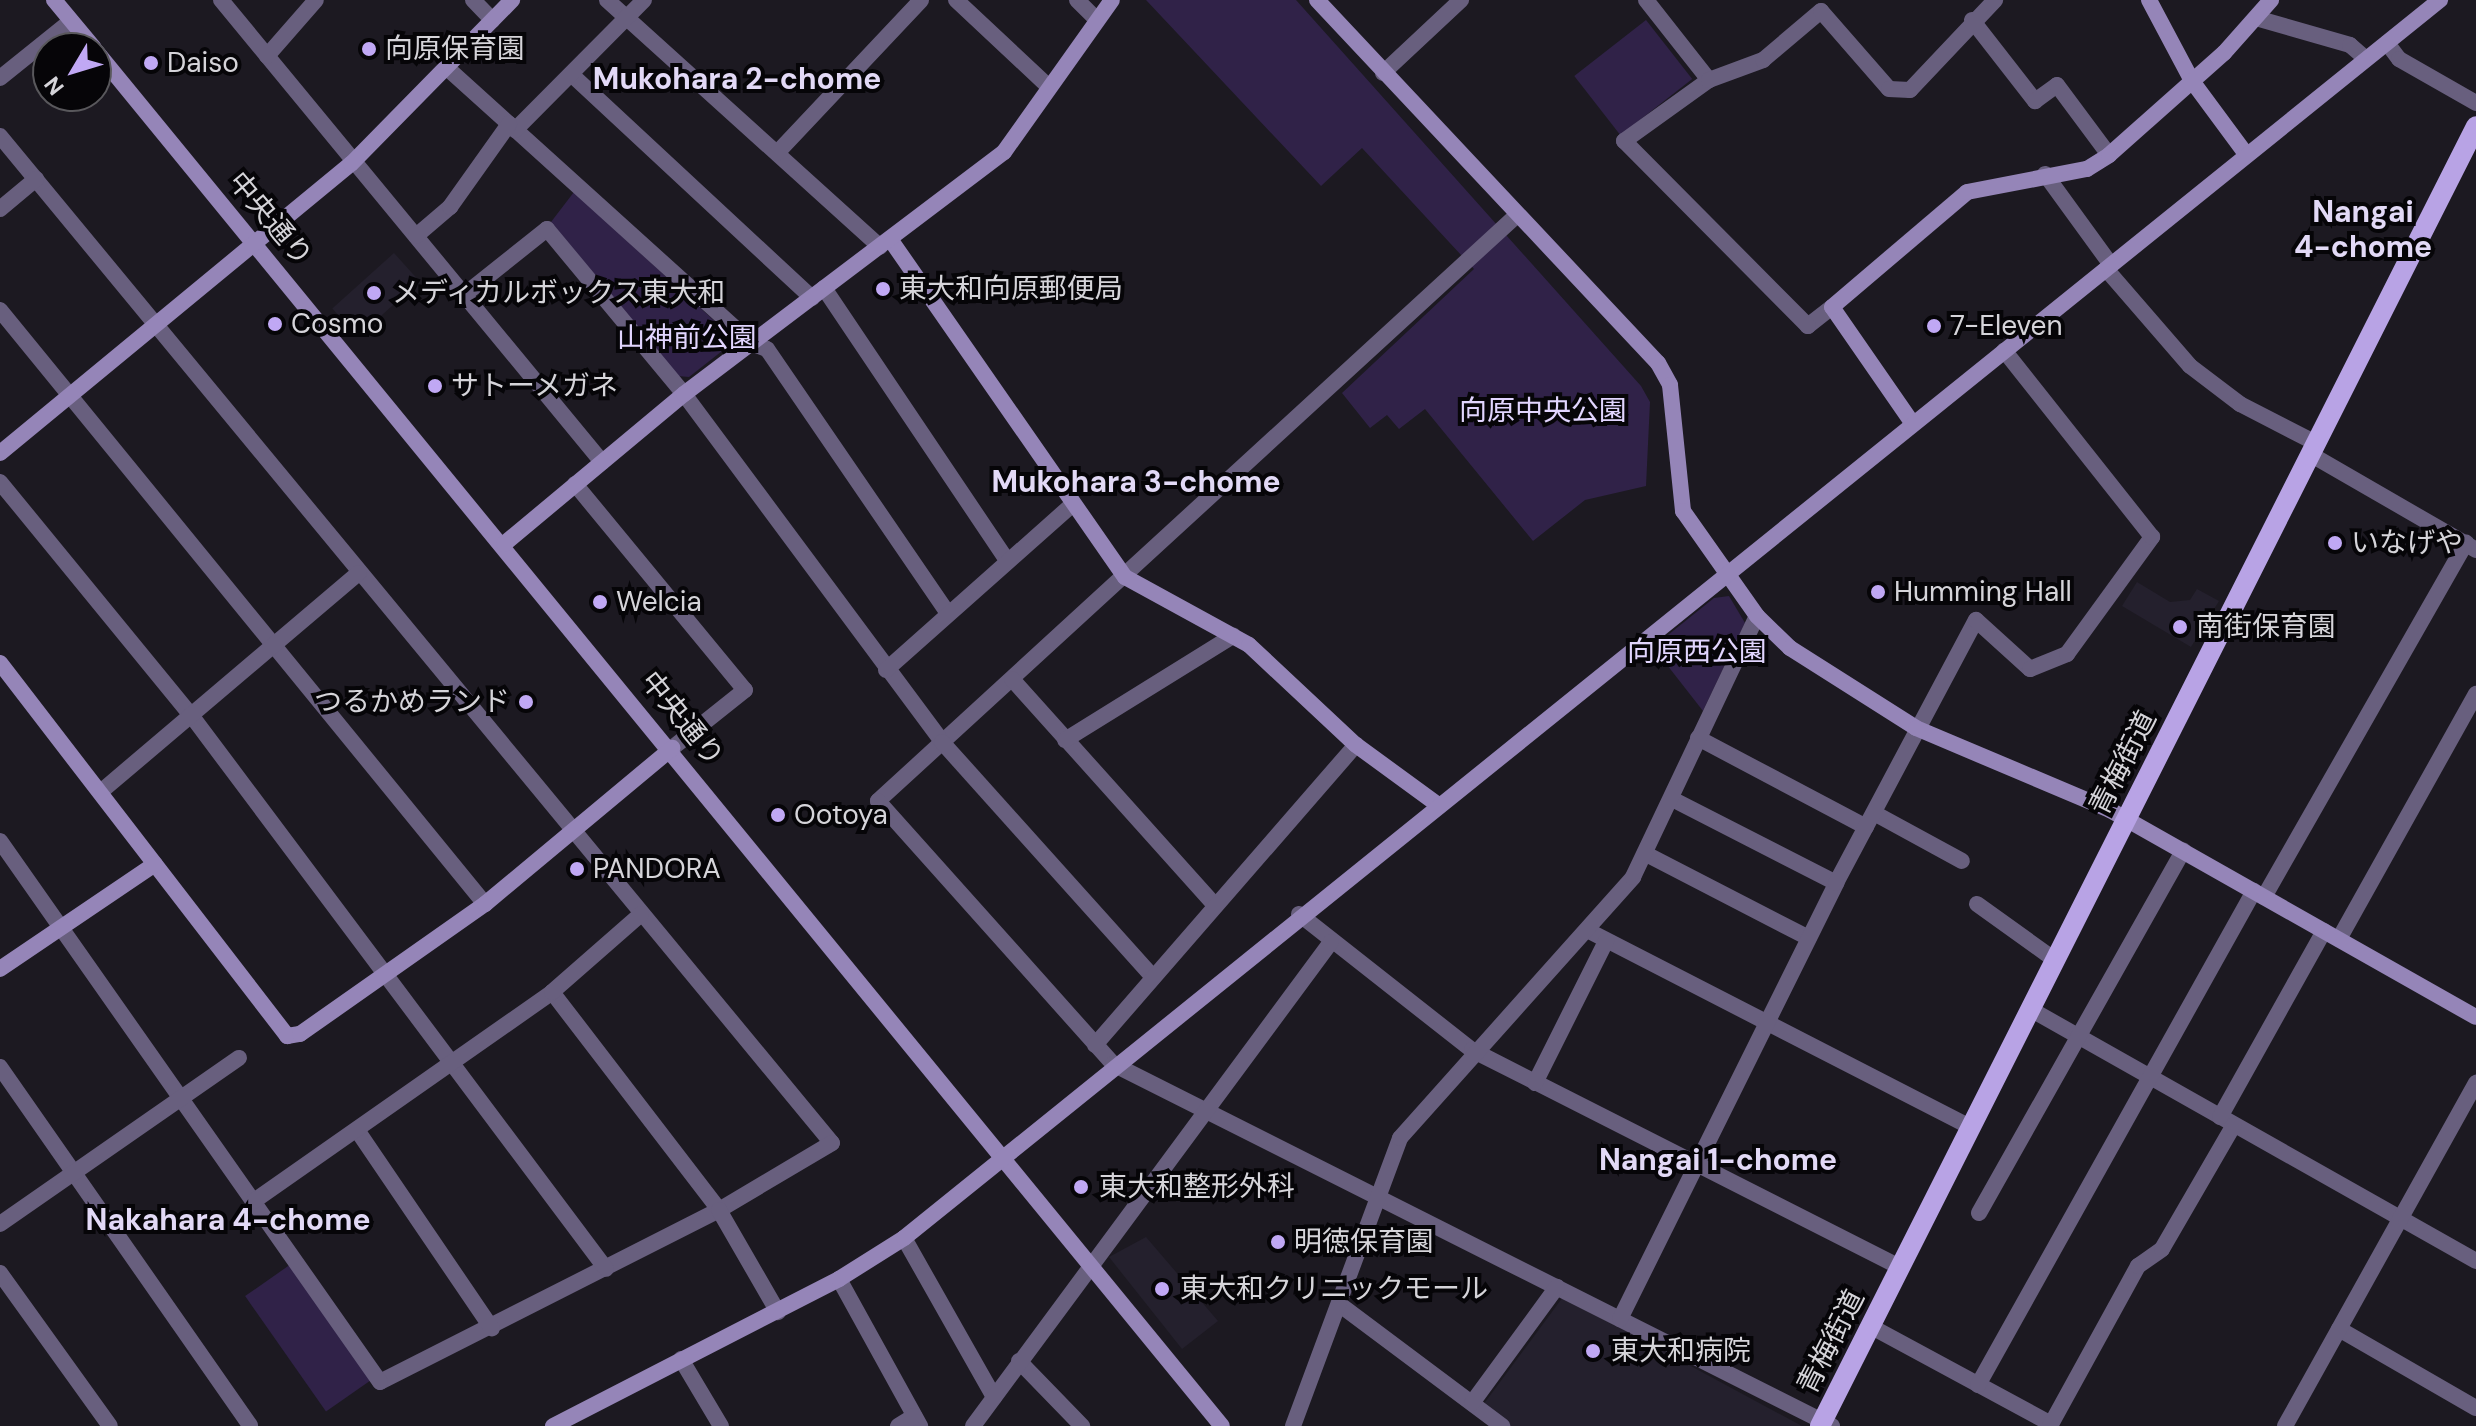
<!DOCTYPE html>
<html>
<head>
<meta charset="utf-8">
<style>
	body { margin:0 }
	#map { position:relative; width:2476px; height:1426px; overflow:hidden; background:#1c1921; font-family:"DM Sans","Noto Sans JP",sans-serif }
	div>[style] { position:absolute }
	.built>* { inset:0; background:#24202d; transform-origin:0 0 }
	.green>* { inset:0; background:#302248; transform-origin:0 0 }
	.street>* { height:16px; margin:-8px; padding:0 8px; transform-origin:8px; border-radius:8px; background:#685f7e }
	.secondary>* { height:16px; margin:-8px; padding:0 8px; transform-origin:8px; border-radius:8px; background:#9585b8 }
	.primary>* { height:20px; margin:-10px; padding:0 10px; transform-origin:10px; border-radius:10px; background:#b8a3e5 }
	.dots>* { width:22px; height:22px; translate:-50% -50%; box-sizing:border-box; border:4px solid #060508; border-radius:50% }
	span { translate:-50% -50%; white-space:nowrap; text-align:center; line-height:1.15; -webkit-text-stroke:8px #060508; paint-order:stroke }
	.poi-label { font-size:28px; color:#d5d4d9 }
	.left { translate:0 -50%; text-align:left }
	.right { translate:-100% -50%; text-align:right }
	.street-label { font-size:28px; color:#d5d4d9 }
	.park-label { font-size:28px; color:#e1d5fe }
	.neighbourhood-label { font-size:30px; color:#e2d9f6; font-weight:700 }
	.north { position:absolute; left:32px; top:32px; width:80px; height:80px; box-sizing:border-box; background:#060508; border:2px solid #59585c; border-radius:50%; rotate:232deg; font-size:22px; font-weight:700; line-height:32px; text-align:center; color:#d5d4d9 }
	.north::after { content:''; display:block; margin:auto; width:28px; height:36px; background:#c0a8f4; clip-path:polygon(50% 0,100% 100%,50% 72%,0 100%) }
</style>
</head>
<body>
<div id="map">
	<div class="built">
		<i style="left:394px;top:253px;width:38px;height:83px;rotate:48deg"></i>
		<i style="clip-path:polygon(2137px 582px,2170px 602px,2190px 600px,2197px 589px,2219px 601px,2191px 647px,2122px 606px)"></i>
		<i style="clip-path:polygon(1146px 1237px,1218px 1321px,1182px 1349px,1109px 1257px)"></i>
		<i style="clip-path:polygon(1563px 1297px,1802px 1426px,1510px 1426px,1483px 1405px)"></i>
	</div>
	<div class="green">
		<i style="clip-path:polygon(1146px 0,1296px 0,1641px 386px,1650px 402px,1646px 486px,1585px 500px,1533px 541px,1425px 409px,1399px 429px,1387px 415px,1370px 428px,1342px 393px,1474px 269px,1362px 148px,1321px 186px)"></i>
		<i style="left:1646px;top:20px;width:75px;height:91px;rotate:52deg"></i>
		<i style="clip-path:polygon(574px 192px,732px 337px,731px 344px,689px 377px,678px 376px,551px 222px)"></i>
		<i style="clip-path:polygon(1729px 596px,1745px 623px,1703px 711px,1653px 647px,1714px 598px)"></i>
		<i style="left:291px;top:1264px;width:141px;height:56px;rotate:55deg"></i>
	</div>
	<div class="street">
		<i style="left:221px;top:0;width:599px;rotate:50.49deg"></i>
		<i style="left:473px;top:0;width:28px;rotate:46deg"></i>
		<i style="left:607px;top:0;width:368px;rotate:42.1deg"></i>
		<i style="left:956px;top:0;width:126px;rotate:43.1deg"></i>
		<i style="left:1077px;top:0;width:25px;rotate:45deg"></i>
		<i style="left:1646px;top:0;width:102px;rotate:51.8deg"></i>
		<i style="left:2256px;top:18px;width:98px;rotate:16deg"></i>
		<i style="left:2350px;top:45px;width:21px;rotate:41deg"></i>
		<i style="left:1972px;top:20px;width:103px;rotate:52.1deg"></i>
		<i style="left:2035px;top:101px;width:27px;rotate:-36deg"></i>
		<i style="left:2057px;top:85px;width:87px;rotate:53.4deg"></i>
		<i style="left:2387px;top:43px;width:20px;rotate:53deg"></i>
		<i style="left:2399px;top:59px;width:89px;rotate:29.7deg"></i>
		<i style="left:267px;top:56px;width:74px;rotate:-48.8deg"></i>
		<i style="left:446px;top:67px;width:411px;rotate:42.1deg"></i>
		<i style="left:751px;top:343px;width:17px;rotate:21deg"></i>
		<i style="left:767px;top:349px;width:319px;rotate:55.6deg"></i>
		<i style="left:1383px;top:73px;width:107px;rotate:-43.1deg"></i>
		<i style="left:571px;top:74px;width:329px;rotate:42.9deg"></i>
		<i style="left:0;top:78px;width:91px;rotate:-38.8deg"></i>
		<i style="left:515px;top:130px;width:183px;rotate:-45.2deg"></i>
		<i style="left:0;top:136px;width:1306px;rotate:50.44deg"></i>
		<i style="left:832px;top:1143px;width:131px;rotate:149.3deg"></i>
		<i style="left:719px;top:1210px;width:380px;rotate:153.1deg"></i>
		<i style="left:380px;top:1382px;width:661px;rotate:-125.08deg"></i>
		<i style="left:777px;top:153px;width:210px;rotate:-46.7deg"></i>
		<i style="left:2045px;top:174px;width:112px;rotate:54deg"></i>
		<i style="left:0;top:209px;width:47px;rotate:-39.8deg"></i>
		<i style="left:1517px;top:215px;width:867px;rotate:137.48deg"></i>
		<i style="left:878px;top:801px;width:353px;rotate:48.2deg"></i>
		<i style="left:1113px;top:1064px;width:805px;rotate:26.72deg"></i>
		<i style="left:416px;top:236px;width:45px;rotate:-40.5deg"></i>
		<i style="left:450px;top:207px;width:102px;rotate:-54.6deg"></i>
		<i style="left:2106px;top:269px;width:128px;rotate:49.1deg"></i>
		<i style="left:2190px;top:366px;width:63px;rotate:37.2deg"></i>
		<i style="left:2240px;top:404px;width:85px;rotate:27.2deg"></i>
		<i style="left:824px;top:288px;width:328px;rotate:56.1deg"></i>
		<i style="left:464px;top:295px;width:106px;rotate:-38.5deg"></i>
		<i style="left:547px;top:229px;width:214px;rotate:50.3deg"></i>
		<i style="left:684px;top:394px;width:433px;rotate:53.4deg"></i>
		<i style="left:942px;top:742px;width:316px;rotate:48.1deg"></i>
		<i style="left:1832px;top:307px;width:31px;rotate:142deg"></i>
		<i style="left:1808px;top:326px;width:261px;rotate:-134.8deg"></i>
		<i style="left:1624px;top:141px;width:105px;rotate:-35.7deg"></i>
		<i style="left:1709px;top:80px;width:58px;rotate:-20.3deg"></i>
		<i style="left:1763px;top:60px;width:76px;rotate:-40.2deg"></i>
		<i style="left:1821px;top:11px;width:103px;rotate:48.9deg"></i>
		<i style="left:1889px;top:89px;width:21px;rotate:3deg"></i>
		<i style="left:1910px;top:90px;width:124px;rotate:-46.6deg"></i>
		<i style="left:0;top:310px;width:767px;rotate:50.77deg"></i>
		<i style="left:2310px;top:454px;width:192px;rotate:30deg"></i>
		<i style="left:0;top:482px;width:301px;rotate:50.7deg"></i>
		<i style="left:191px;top:715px;width:692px;rotate:53.16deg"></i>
		<i style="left:575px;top:484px;width:267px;rotate:50.5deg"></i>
		<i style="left:745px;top:690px;width:93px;rotate:141.5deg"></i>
		<i style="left:886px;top:670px;width:250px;rotate:-41.6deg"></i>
		<i style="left:1012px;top:679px;width:300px;rotate:48.1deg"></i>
		<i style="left:1698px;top:738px;width:190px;rotate:27.9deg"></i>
		<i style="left:1065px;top:740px;width:198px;rotate:-31.8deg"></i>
		<i style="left:104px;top:789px;width:334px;rotate:-40.3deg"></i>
		<i style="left:1674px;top:800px;width:182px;rotate:27.1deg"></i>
		<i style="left:1874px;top:813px;width:100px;rotate:28.6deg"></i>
		<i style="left:1646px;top:854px;width:183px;rotate:27.3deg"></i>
		<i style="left:2264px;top:897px;width:408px;rotate:-60.3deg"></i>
		<i style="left:1977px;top:904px;width:96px;rotate:35.7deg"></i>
		<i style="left:1299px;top:914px;width:220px;rotate:38.2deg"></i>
		<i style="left:1472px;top:1050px;width:480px;rotate:26.9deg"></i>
		<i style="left:1587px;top:930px;width:431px;rotate:27.2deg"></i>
		<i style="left:2339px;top:939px;width:281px;rotate:-60.8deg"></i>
		<i style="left:552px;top:992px;width:275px;rotate:52.5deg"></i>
		<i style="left:719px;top:1210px;width:118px;rotate:60deg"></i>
		<i style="left:2030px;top:1009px;width:512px;rotate:29.47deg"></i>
		<i style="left:1095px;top:1045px;width:398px;rotate:-49deg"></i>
		<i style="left:0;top:1067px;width:437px;rotate:55.1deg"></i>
		<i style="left:1535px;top:1083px;width:159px;rotate:-63.4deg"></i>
		<i style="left:2220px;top:1117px;width:213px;rotate:-60.8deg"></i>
		<i style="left:357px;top:1130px;width:240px;rotate:55.8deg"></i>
		<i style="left:254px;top:1201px;width:364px;rotate:-35deg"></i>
		<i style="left:552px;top:992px;width:118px;rotate:-41.2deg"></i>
		<i style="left:1979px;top:1213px;width:416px;rotate:-60.6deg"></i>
		<i style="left:0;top:1224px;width:291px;rotate:-34.8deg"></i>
		<i style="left:904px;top:1238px;width:183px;rotate:60.5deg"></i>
		<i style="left:0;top:1273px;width:188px;rotate:54.3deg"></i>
		<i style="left:839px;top:1279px;width:168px;rotate:61.1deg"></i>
		<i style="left:1339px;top:1304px;width:204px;rotate:36.8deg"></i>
		<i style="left:1620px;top:1319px;width:487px;rotate:-63.6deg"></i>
		<i style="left:1836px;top:883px;width:298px;rotate:-62deg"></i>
		<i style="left:1976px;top:620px;width:73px;rotate:42.2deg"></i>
		<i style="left:2030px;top:669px;width:40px;rotate:-22deg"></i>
		<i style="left:2067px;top:654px;width:145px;rotate:-54deg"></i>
		<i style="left:2152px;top:537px;width:238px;rotate:-128.4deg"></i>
		<i style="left:1870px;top:1326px;width:206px;rotate:28.4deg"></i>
		<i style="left:2339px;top:1329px;width:158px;rotate:30deg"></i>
		<i style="left:681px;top:1359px;width:78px;rotate:59.2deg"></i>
		<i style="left:1019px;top:1361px;width:91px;rotate:45.9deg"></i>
		<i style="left:1978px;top:1385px;width:566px;rotate:-60.81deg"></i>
		<i style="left:1472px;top:1403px;width:144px;rotate:-53.8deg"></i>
		<i style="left:898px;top:1426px;width:19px;rotate:-32deg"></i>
		<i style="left:973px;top:1426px;width:602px;rotate:-53.51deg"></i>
		<i style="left:1293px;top:1426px;width:307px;rotate:-69.6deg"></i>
		<i style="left:1400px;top:1138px;width:350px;rotate:-48.2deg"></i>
		<i style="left:1633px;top:877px;width:289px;rotate:-64.6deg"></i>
		<i style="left:2050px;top:1426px;width:183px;rotate:-61.2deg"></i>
		<i style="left:2138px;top:1266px;width:29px;rotate:-35deg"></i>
		<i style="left:2162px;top:1249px;width:143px;rotate:-59.9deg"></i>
		<i style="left:2285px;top:1426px;width:393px;rotate:-60.9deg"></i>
	</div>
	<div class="secondary">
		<i style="left:54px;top:0;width:62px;rotate:50.2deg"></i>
		<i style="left:1317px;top:0;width:498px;rotate:46.8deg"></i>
		<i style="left:1658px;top:363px;width:25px;rotate:61deg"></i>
		<i style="left:1670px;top:385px;width:127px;rotate:84.1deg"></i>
		<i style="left:1683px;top:511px;width:128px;rotate:54.8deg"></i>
		<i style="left:1757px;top:616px;width:46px;rotate:44.1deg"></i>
		<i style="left:1790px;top:648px;width:149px;rotate:32.4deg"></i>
		<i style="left:1916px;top:728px;width:211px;rotate:22.9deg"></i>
		<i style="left:2110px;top:810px;width:420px;rotate:29.5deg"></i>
		<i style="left:2149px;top:0;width:92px;rotate:62deg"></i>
		<i style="left:2192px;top:81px;width:91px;rotate:53.5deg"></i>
		<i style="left:96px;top:51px;width:1777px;rotate:50.69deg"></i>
		<i style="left:890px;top:239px;width:412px;rotate:55.2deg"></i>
		<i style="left:1125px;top:577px;width:141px;rotate:28.7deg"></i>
		<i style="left:1249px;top:645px;width:146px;rotate:43.1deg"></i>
		<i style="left:1356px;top:745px;width:100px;rotate:36.1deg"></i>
		<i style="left:1913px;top:424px;width:142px;rotate:-124.7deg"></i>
		<i style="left:1832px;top:307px;width:177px;rotate:-40.4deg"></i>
		<i style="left:1967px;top:192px;width:122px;rotate:-10.9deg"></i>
		<i style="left:2087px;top:169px;width:26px;rotate:-32deg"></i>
		<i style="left:2109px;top:155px;width:154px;rotate:-41.6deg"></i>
		<i style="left:2224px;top:53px;width:71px;rotate:-48.4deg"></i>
		<i style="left:0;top:453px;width:455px;rotate:-39.5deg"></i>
		<i style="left:351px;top:164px;width:230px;rotate:-45.5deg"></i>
		<i style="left:504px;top:544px;width:234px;rotate:-39.8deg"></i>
		<i style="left:684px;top:394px;width:401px;rotate:-37.1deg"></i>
		<i style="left:1004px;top:152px;width:186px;rotate:-54.6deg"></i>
		<i style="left:0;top:663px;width:471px;rotate:52.4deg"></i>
		<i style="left:287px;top:1036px;width:13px;rotate:-9deg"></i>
		<i style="left:300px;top:1034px;width:226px;rotate:-35.1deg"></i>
		<i style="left:485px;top:904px;width:244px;rotate:-39.8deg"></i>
		<i style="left:0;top:969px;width:187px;rotate:-34.1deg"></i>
		<i style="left:553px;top:1426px;width:322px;rotate:-27.2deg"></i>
		<i style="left:839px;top:1279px;width:77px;rotate:-32.2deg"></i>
		<i style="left:904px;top:1238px;width:1973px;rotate:-38.87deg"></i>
	</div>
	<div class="primary">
		<i style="left:1820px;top:1426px;width:1456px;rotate:-63.22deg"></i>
	</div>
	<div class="dots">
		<i style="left:369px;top:49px;background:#c0a8f4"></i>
		<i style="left:151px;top:63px;background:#c0a8f4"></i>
		<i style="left:883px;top:289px;background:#c0a8f4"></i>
		<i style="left:374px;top:293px;background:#c0a8f4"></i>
		<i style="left:275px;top:324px;background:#c0a8f4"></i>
		<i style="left:1934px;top:326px;background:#c0a8f4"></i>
		<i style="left:435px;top:386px;background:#c0a8f4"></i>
		<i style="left:2335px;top:543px;background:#c0a8f4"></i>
		<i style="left:1878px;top:592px;background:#c0a8f4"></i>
		<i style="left:600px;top:602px;background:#c0a8f4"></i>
		<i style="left:2180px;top:627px;background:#c0a8f4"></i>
		<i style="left:526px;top:702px;background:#c0a8f4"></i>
		<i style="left:778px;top:815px;background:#c0a8f4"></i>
		<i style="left:577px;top:869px;background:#c0a8f4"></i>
		<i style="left:1081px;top:1187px;background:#c0a8f4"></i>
		<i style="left:1278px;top:1242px;background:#c0a8f4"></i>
		<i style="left:1162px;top:1289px;background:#c0a8f4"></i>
		<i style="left:1593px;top:1351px;background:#c0a8f4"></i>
	</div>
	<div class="poi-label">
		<span class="left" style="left:385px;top:49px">向原保育園</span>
		<span class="left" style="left:167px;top:63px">Daiso</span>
		<span class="left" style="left:899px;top:289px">東大和向原郵便局</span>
		<span class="left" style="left:392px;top:293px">メディカルボックス東大和</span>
		<span class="left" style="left:291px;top:324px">Cosmo</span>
		<span class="left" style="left:1950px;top:326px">7-Eleven</span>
		<span class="left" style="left:451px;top:386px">サトーメガネ</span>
		<span class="left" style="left:2351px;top:543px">いなげや</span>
		<span class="left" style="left:1894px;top:592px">Humming Hall</span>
		<span class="left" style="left:616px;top:602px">Welcia</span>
		<span class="left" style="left:2196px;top:627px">南街保育園</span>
		<span class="right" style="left:510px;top:702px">つるかめランド</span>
		<span class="left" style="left:794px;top:815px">Ootoya</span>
		<span class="left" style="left:593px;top:869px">PANDORA</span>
		<span class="left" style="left:1099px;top:1187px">東大和整形外科</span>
		<span class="left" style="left:1294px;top:1242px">明徳保育園</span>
		<span class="left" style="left:1180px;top:1289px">東大和クリニックモール</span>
		<span class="left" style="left:1611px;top:1351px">東大和病院</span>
	</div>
	<div class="street-label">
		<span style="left:270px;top:219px;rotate:50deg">中央通り</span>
		<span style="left:682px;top:719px;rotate:51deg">中央通り</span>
		<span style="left:2123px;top:763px;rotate:-63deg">青梅街道</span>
		<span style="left:1831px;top:1342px;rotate:-63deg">青梅街道</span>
	</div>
	<div class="park-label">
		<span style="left:687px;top:338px">山神前公園</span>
		<span style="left:1543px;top:411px">向原中央公園</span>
		<span style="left:1697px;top:652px">向原西公園</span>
	</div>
	<div class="neighbourhood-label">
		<span style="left:737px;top:79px">Mukohara 2-chome</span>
		<span style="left:2363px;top:229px">Nangai<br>4-chome</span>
		<span style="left:1136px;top:482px">Mukohara 3-chome</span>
		<span style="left:1718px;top:1160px">Nangai 1-chome</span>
		<span style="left:228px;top:1220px">Nakahara 4-chome</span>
	</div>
	<div class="north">N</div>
</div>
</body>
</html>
